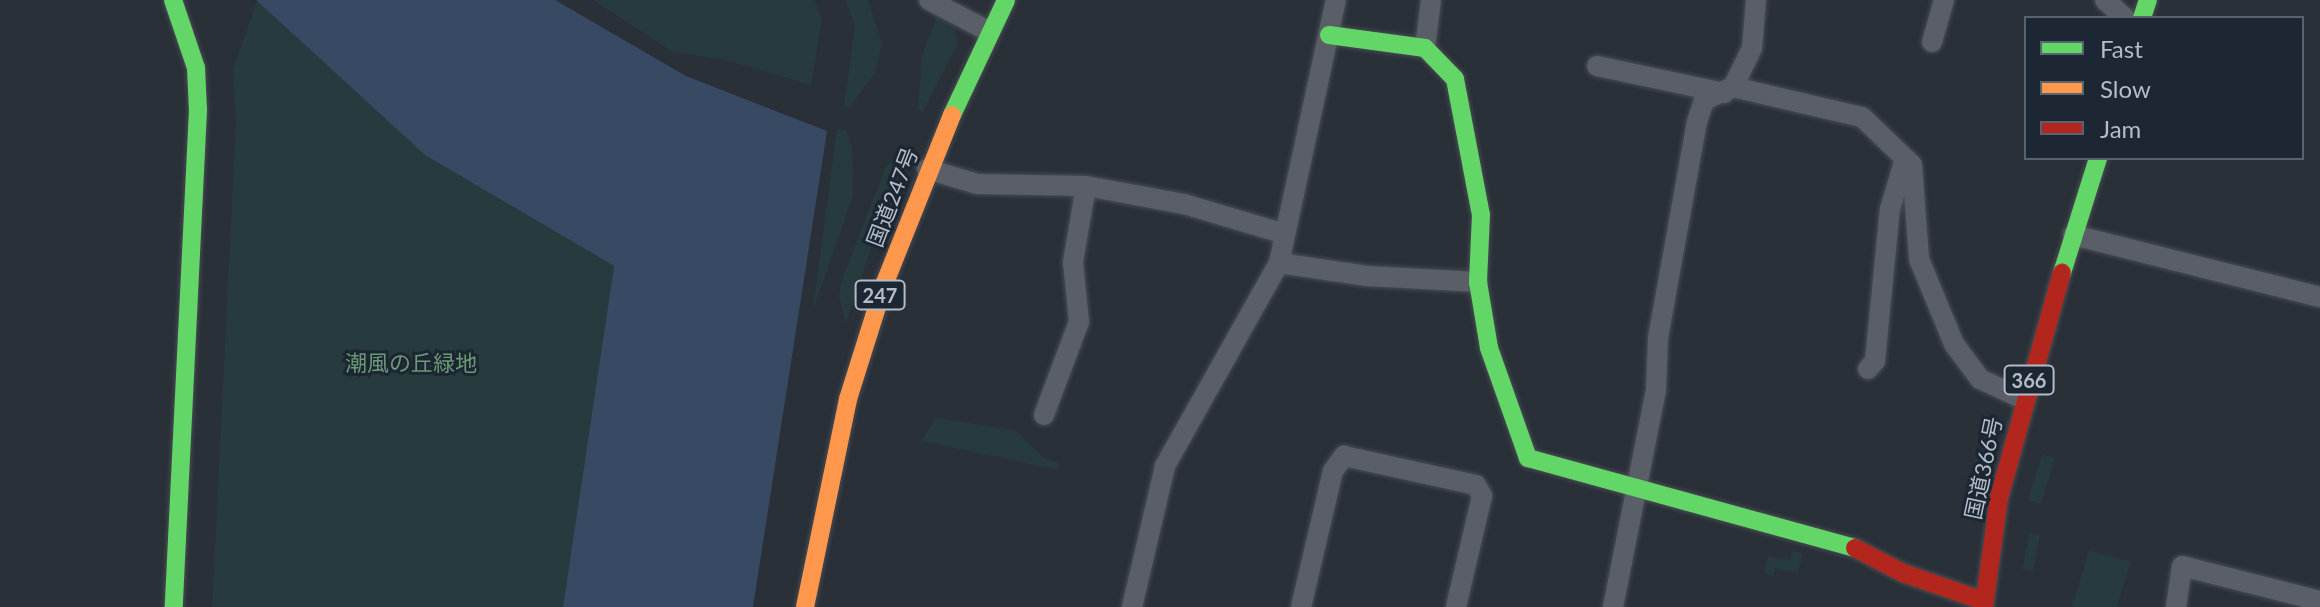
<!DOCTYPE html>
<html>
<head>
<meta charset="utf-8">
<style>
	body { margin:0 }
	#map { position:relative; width:2320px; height:607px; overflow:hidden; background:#2a3038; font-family:Lato,"Noto Sans JP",sans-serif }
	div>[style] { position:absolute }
	.green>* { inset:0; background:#273a3e; transform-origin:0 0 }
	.water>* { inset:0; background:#384963 }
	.roads { filter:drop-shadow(0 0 2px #484c53) drop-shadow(0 0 2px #484c53) }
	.street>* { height:20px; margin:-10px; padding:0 10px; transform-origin:10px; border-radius:10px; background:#5a5e66 }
	.fast>* { height:18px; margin:-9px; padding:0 9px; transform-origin:9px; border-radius:9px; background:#63d668 }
	.slow>* { height:18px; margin:-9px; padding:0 9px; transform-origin:9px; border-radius:9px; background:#ff974d }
	.jam>* { height:18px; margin:-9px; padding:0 9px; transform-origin:9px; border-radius:9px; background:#b3261e }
	span { translate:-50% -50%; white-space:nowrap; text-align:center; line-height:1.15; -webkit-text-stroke:6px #1d2633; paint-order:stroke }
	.shield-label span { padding:2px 6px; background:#1d2633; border:2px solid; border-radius:6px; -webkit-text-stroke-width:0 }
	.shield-label { font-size:20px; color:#b4bcc9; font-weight:700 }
	.street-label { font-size:22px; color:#b4bcc9 }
	.park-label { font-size:22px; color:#6b9a76 }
	.legend { position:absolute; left:2024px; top:16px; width:280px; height:144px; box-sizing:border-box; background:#1d2633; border:2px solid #59626f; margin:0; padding:10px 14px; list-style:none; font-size:24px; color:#b4bcc9 }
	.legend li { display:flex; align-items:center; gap:16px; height:40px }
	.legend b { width:40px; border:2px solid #59626f }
</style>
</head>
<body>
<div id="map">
	<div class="green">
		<i style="clip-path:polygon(593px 0,814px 0,822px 18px,811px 85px,726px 60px,673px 52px)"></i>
		<i style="clip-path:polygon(845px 0,868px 0,882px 43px,875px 73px,849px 108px,844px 106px,855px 25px)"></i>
		<i style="clip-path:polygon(257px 1px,425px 155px,614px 266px,563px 607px,212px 607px,236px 122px,233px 69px)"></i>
		<i style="clip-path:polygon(937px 16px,955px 27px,957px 45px,922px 113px,918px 108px,922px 55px)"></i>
		<i style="clip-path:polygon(837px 129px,846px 130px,852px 147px,853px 196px,813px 310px)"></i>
		<i style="clip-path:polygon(905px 148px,846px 323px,839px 297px,841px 282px,886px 166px)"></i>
		<i style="clip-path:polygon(935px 418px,1015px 430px,1044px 458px,1059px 463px,1058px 470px,922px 441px)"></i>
		<i style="left:2042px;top:454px;width:14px;height:48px;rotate:17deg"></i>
		<i style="left:2029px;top:533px;width:11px;height:37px;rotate:10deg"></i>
		<i style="clip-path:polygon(2089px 550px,2131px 562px,2117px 607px,2072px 607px)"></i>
		<i style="clip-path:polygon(1793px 551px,1803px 553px,1798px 573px,1775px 568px,1773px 576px,1764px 573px,1768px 556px,1790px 560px)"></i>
	</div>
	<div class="water">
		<i style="clip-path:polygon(256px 0,555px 0,686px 76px,827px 131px,753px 607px,563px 607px,614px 266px,425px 155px)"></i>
	</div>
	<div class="roads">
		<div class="street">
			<i style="left:929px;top:0;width:67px;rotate:27.7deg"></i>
			<i style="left:2105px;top:0;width:27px;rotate:42deg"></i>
			<i style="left:1932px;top:42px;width:44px;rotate:-74.1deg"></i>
			<i style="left:1425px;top:48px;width:48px;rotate:-82.9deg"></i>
			<i style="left:1597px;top:66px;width:130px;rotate:12deg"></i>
			<i style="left:1733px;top:87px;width:132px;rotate:13.1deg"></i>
			<i style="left:1862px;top:117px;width:69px;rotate:43.8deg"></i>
			<i style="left:1912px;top:165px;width:94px;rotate:85.7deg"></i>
			<i style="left:1919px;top:259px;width:92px;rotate:67.6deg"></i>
			<i style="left:1954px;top:344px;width:44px;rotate:53.4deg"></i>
			<i style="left:1980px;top:379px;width:47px;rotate:24.9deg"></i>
			<i style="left:927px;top:169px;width:52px;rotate:16.7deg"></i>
			<i style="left:977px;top:184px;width:109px;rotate:1.1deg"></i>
			<i style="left:1086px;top:186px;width:100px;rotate:10.4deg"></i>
			<i style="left:1184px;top:204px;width:105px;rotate:16.5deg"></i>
			<i style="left:2073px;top:235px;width:255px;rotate:14.1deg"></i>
			<i style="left:1279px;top:263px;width:89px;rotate:8.4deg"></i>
			<i style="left:1367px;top:276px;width:111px;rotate:3.1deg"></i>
			<i style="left:1868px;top:369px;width:11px;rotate:-49deg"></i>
			<i style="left:1875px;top:361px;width:153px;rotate:-84.4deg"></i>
			<i style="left:1890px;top:209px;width:52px;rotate:-73.3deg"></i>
			<i style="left:1044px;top:415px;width:99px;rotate:-69.4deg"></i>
			<i style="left:1079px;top:322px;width:60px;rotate:-95.7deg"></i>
			<i style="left:1073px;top:262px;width:77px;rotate:-80.3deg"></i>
			<i style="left:1132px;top:607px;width:145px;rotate:-76.8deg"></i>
			<i style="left:1165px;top:466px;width:233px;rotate:-60.7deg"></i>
			<i style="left:1279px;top:263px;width:269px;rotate:-77.8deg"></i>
			<i style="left:1301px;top:607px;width:140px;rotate:-76.8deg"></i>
			<i style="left:1333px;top:471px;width:19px;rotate:-54deg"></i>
			<i style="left:1344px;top:456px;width:135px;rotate:12.4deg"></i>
			<i style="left:1476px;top:485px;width:13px;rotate:61deg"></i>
			<i style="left:1482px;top:496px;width:114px;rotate:103.2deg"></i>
			<i style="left:1613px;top:607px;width:221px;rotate:-78.8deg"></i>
			<i style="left:1656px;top:390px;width:52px;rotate:-87.8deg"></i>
			<i style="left:1658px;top:338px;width:219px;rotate:-79.8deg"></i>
			<i style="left:1697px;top:122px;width:23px;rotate:-72deg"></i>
			<i style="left:1704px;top:100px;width:32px;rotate:-24deg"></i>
			<i style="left:1733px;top:87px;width:43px;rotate:-64deg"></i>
			<i style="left:1752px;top:48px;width:48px;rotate:-85.2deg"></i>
			<i style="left:2176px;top:607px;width:41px;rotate:-81.7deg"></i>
			<i style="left:2182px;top:566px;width:142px;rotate:14.2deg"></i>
		</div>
		<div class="fast">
			<i style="left:173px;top:0;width:72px;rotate:71.3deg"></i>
			<i style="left:196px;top:68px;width:42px;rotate:87.3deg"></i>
			<i style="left:198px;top:110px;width:498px;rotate:92.8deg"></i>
			<i style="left:2142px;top:18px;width:19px;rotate:-72deg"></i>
			<i style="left:1329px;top:35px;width:97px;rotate:7.7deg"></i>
			<i style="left:1425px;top:48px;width:43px;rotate:45.9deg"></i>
			<i style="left:1455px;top:79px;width:138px;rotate:79.2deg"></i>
			<i style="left:1481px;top:215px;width:67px;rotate:92.6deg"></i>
			<i style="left:1478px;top:282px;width:67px;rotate:80.5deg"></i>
			<i style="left:1489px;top:348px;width:117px;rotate:70.5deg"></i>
			<i style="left:1528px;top:458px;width:339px;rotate:15.4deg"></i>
			<i style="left:952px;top:115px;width:127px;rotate:-64.8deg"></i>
			<i style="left:2062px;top:273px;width:121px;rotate:-72.6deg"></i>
		</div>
		<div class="slow">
			<i style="left:805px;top:607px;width:212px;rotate:-78.3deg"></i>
			<i style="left:848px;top:399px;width:120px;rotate:-72.5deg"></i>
			<i style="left:884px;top:285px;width:183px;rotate:-68.2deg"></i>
		</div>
		<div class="jam">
			<i style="left:1855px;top:548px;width:54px;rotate:27.5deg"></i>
			<i style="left:1903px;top:573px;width:86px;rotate:19.1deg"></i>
			<i style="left:1984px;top:607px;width:110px;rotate:-82.2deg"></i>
			<i style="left:1999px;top:498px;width:234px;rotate:-74.4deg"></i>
		</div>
	</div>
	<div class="shield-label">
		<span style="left:880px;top:295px">247</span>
		<span style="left:2029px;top:380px">366</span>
	</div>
	<div class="street-label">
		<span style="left:892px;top:197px;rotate:-69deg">国道247号</span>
		<span style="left:1983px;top:468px;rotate:-78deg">国道366号</span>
	</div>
	<div class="park-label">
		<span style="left:411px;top:363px">潮風の丘緑地</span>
	</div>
	<ul class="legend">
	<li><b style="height:10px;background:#63d668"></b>Fast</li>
	<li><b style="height:10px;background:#ff974d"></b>Slow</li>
	<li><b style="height:10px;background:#b3261e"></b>Jam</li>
	</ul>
</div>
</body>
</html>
